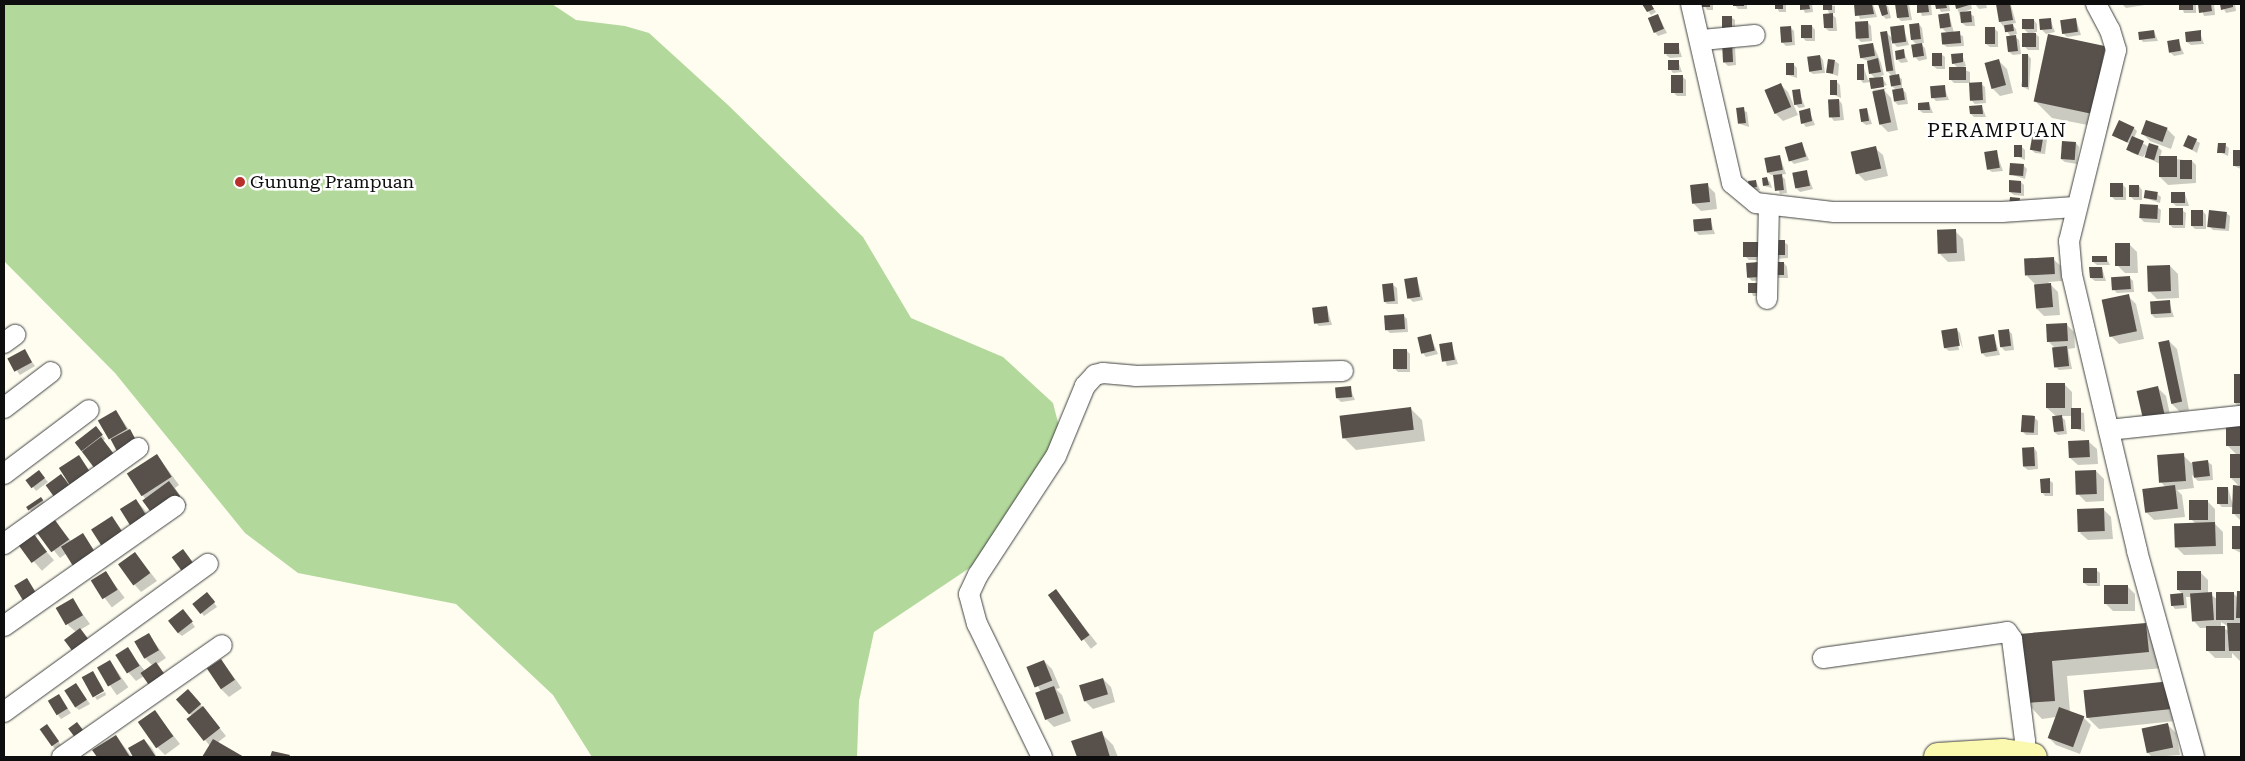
<!DOCTYPE html>
<html>
<head>
<meta charset="utf-8">
<style>
	body { margin:0 }
	#map { position:relative; width:2245px; height:761px; overflow:hidden; background:#fefdf0; font-family:"Roboto Serif",serif }
	div>[style] { position:absolute }
	.forest>* { inset:0; background:#b2d89b }
	.shadow>* { inset:0; background:#0003; transform-origin:0 0 }
	.building>* { inset:0; background:#57504b; transform-origin:0 0 }
	.roads { filter:drop-shadow(0 0 1px #414141) drop-shadow(0 0 1px #414141) }
	.street>* { height:20px; margin:-10px; padding:0 10px; transform-origin:10px; border-radius:10px; background:#fff }
	.secondary>* { height:28px; margin:-14px; padding:0 14px; transform-origin:14px; border-radius:14px; background:#fbf8af }
	.dots>* { width:14px; height:14px; translate:-50% -50%; box-sizing:border-box; border:2px solid #fff; border-radius:50% }
	span { translate:-50% -50%; white-space:nowrap; text-align:center; line-height:1.15; -webkit-text-stroke:5px #fff; paint-order:stroke }
	.poi-label { font-size:18px; color:#0e0e0e }
	.left { translate:0 -50%; text-align:left }
	.quarter-label { font-size:20px; color:#0e0e0e; letter-spacing:1px }
	.frame { position:absolute; inset:0; border:5px solid #0e0e0e; pointer-events:none }
</style>
</head>
<body>
<div id="map">
	<div class="forest">
		<i style="clip-path:polygon(4px 4px,552px 4px,576px 20px,625px 26px,649px 33px,728px 105px,863px 237px,911px 318px,1003px 357px,1053px 403px,1062px 438px,977px 563px,874px 632px,859px 701px,857px 757px,592px 757px,553px 695px,456px 604px,298px 573px,245px 533px,115px 373px,4px 261px)"></i>
	</div>
	<div class="shadow">
		<i style="clip-path:polygon(1643px 4px,1651px 4px,1656px 12px,1651px 15px)"></i>
		<i style="clip-path:polygon(1703px 4px,1713px 4px,1713px 10px,1707px 10px)"></i>
		<i style="clip-path:polygon(1734px 4px,1747px 4px,1747px 9px,1738px 9px)"></i>
		<i style="clip-path:polygon(1776px 4px,1786px 4px,1786px 12px,1779px 12px)"></i>
		<i style="clip-path:polygon(1801px 4px,1812px 4px,1813px 12px,1805px 13px)"></i>
		<i style="clip-path:polygon(1825px 4px,1835px 6px,1835px 13px,1831px 13px,1836px 18px,1837px 31px,1829px 31px,1825px 28px,1830px 15px)"></i>
		<i style="clip-path:polygon(1855px 4px,1873px 4px,1877px 17px,1860px 19px)"></i>
		<i style="clip-path:polygon(1879px 4px,1888px 6px,1891px 18px,1886px 19px,1883px 16px)"></i>
		<i style="clip-path:polygon(1896px 4px,1909px 4px,1912px 20px,1901px 21px,1898px 18px)"></i>
		<i style="clip-path:polygon(1918px 4px,1931px 4px,1932px 15px,1922px 16px)"></i>
		<i style="clip-path:polygon(1937px 4px,1949px 4px,1950px 11px,1941px 12px)"></i>
		<i style="clip-path:polygon(1956px 4px,1971px 4px,1972px 9px,1963px 12px,1974px 16px,1975px 26px,1966px 26px,1962px 23px)"></i>
		<i style="clip-path:polygon(1975px 4px,1986px 4px,1987px 8px,1979px 9px)"></i>
		<i style="clip-path:polygon(1997px 4px,2018px 4px,2011px 5px,2016px 23px,2011px 24px,2016px 29px,2017px 34px,2013px 35px,2019px 40px,2021px 54px,2013px 55px,2009px 52px,2011px 37px,2000px 22px)"></i>
		<i style="clip-path:polygon(2122px 4px,2151px 4px,2126px 8px)"></i>
		<i style="clip-path:polygon(2181px 4px,2196px 4px,2196px 13px,2184px 13px)"></i>
		<i style="clip-path:polygon(2200px 4px,2214px 4px,2215px 15px,2204px 16px)"></i>
		<i style="clip-path:polygon(2221px 4px,2235px 4px,2236px 11px,2226px 13px)"></i>
		<i style="clip-path:polygon(1949px 14px,1954px 33px,1963px 36px,1964px 46px,1947px 47px,1943px 44px,1947px 33px,1941px 27px)"></i>
		<i style="clip-path:polygon(1658px 15px,1667px 33px,1658px 36px,1655px 32px)"></i>
		<i style="clip-path:polygon(1731px 17px,1735px 20px,1735px 35px,1727px 35px)"></i>
		<i style="clip-path:polygon(2050px 19px,2055px 32px,2046px 34px,2042px 30px)"></i>
		<i style="clip-path:polygon(2076px 19px,2081px 35px,2067px 37px,2063px 33px)"></i>
		<i style="clip-path:polygon(2034px 20px,2037px 24px,2037px 32px,2034px 32px,2039px 37px,2039px 50px,2028px 50px,2024px 46px,2029px 34px,2023px 28px)"></i>
		<i style="clip-path:polygon(1867px 22px,1871px 26px,1872px 41px,1861px 42px,1857px 38px)"></i>
		<i style="clip-path:polygon(1919px 24px,1922px 28px,1924px 43px,1920px 43px,1925px 48px,1927px 59px,1919px 61px,1915px 57px,1917px 45px,1912px 40px)"></i>
		<i style="clip-path:polygon(1812px 26px,1815px 30px,1815px 41px,1806px 41px,1802px 37px)"></i>
		<i style="clip-path:polygon(1903px 27px,1909px 45px,1897px 47px,1891px 40px,1896px 75px,1902px 79px,1902px 89px,1906px 93px,1908px 104px,1898px 105px,1894px 101px,1896px 90px,1892px 86px,1892px 76px,1887px 71px,1886px 32px,1893px 39px)"></i>
		<i style="clip-path:polygon(1791px 28px,1794px 31px,1795px 45px,1786px 46px,1782px 42px)"></i>
		<i style="clip-path:polygon(1994px 28px,1998px 32px,1998px 47px,1990px 47px,1986px 44px)"></i>
		<i style="clip-path:polygon(2154px 31px,2158px 41px,2143px 42px,2140px 38px)"></i>
		<i style="clip-path:polygon(2200px 32px,2204px 44px,2191px 45px,2187px 42px)"></i>
		<i style="clip-path:polygon(2178px 40px,2184px 54px,2174px 56px,2170px 52px)"></i>
		<i style="clip-path:polygon(1731px 44px,1735px 47px,1736px 65px,1728px 66px,1724px 62px)"></i>
		<i style="clip-path:polygon(1873px 44px,1881px 63px,1884px 75px,1881px 76px,1887px 85px,1873px 89px,1871px 82px,1863px 83px,1860px 79px,1863px 65px,1868px 80px,1876px 79px,1871px 74px,1868px 61px,1861px 58px)"></i>
		<i style="clip-path:polygon(1678px 45px,1682px 57px,1670px 58px,1666px 55px)"></i>
		<i style="clip-path:polygon(2105px 47px,2121px 62px,2108px 129px,2052px 118px,2036px 102px)"></i>
		<i style="clip-path:polygon(1903px 50px,1908px 62px,1901px 63px,1898px 60px)"></i>
		<i style="clip-path:polygon(1941px 54px,1945px 57px,1945px 69px,1937px 69px,1933px 66px)"></i>
		<i style="clip-path:polygon(1962px 54px,1966px 66px,1960px 68px,1970px 72px,1970px 83px,1954px 83px,1950px 79px,1958px 68px,1953px 63px)"></i>
		<i style="clip-path:polygon(2028px 55px,2031px 59px,2029px 90px,2021px 86px)"></i>
		<i style="clip-path:polygon(1820px 56px,1823px 60px,1825px 73px,1813px 74px,1809px 71px)"></i>
		<i style="clip-path:polygon(1678px 61px,1682px 72px,1673px 73px,1670px 69px)"></i>
		<i style="clip-path:polygon(1835px 61px,1839px 64px,1838px 76px,1829px 73px)"></i>
		<i style="clip-path:polygon(1999px 61px,2007px 69px,2013px 93px,2000px 96px,1992px 88px)"></i>
		<i style="clip-path:polygon(1793px 64px,1797px 68px,1797px 78px,1788px 75px)"></i>
		<i style="clip-path:polygon(1682px 76px,1686px 80px,1686px 96px,1677px 96px,1673px 92px)"></i>
		<i style="clip-path:polygon(1836px 81px,1840px 85px,1841px 98px,1832px 94px)"></i>
		<i style="clip-path:polygon(1780px 84px,1788px 92px,1798px 115px,1783px 121px,1775px 113px)"></i>
		<i style="clip-path:polygon(1981px 84px,1985px 87px,1986px 103px,1975px 104px,1971px 100px)"></i>
		<i style="clip-path:polygon(1944px 87px,1949px 100px,1936px 101px,1932px 97px)"></i>
		<i style="clip-path:polygon(1887px 88px,1884px 90px,1891px 98px,1898px 130px,1888px 132px,1880px 124px,1873px 90px)"></i>
		<i style="clip-path:polygon(1799px 91px,1805px 107px,1799px 108px,1795px 104px)"></i>
		<i style="clip-path:polygon(1839px 100px,1842px 104px,1844px 120px,1834px 121px,1831px 117px)"></i>
		<i style="clip-path:polygon(1929px 103px,1933px 113px,1923px 113px,1919px 110px)"></i>
		<i style="clip-path:polygon(1982px 106px,1986px 117px,1974px 117px,1971px 114px)"></i>
		<i style="clip-path:polygon(1738px 109px,1747px 112px,1749px 127px,1740px 124px)"></i>
		<i style="clip-path:polygon(1867px 109px,1872px 124px,1866px 125px,1862px 122px)"></i>
		<i style="clip-path:polygon(1809px 110px,1815px 125px,1806px 127px,1803px 123px)"></i>
		<i style="clip-path:polygon(2134px 128px,2137px 131px,2134px 138px,2149px 147px,2158px 147px,2162px 151px,2160px 157px,2192px 161px,2196px 165px,2196px 183px,2168px 185px,2160px 177px,2160px 164px,2146px 157px,2148px 150px,2143px 157px,2132px 153px,2128px 150px,2130px 144px,2113px 135px)"></i>
		<i style="clip-path:polygon(2167px 129px,2175px 137px,2171px 149px,2150px 141px,2142px 133px)"></i>
		<i style="clip-path:polygon(2043px 135px,2047px 139px,2045px 154px,2035px 153px,2032px 150px)"></i>
		<i style="clip-path:polygon(2188px 136px,2200px 143px,2197px 153px,2185px 146px)"></i>
		<i style="clip-path:polygon(2076px 143px,2079px 147px,2077px 164px,2065px 162px,2061px 159px)"></i>
		<i style="clip-path:polygon(1802px 144px,1809px 160px,1794px 164px,1790px 160px)"></i>
		<i style="clip-path:polygon(2225px 145px,2229px 148px,2228px 156px,2219px 152px)"></i>
		<i style="clip-path:polygon(2022px 147px,2025px 150px,2025px 160px,2016px 156px)"></i>
		<i style="clip-path:polygon(1875px 148px,1883px 155px,1888px 176px,1865px 181px,1857px 173px)"></i>
		<i style="clip-path:polygon(1996px 151px,2003px 171px,1992px 172px,1988px 169px)"></i>
		<i style="clip-path:polygon(2234px 151px,2241px 151px,2241px 169px,2234px 166px)"></i>
		<i style="clip-path:polygon(1780px 157px,1786px 174px,1780px 175px,1785px 179px,1787px 193px,1780px 194px,1774px 176px,1768px 173px)"></i>
		<i style="clip-path:polygon(2023px 165px,2027px 169px,2025px 179px,2010px 174px)"></i>
		<i style="clip-path:polygon(1806px 171px,1813px 189px,1800px 192px,1797px 189px)"></i>
		<i style="clip-path:polygon(1767px 179px,1770px 182px,1772px 188px,1764px 186px)"></i>
		<i style="clip-path:polygon(1756px 181px,1760px 190px,1754px 191px,1750px 188px)"></i>
		<i style="clip-path:polygon(2021px 182px,2024px 185px,2024px 196px,2014px 195px,2010px 192px)"></i>
		<i style="clip-path:polygon(2122px 184px,2126px 188px,2126px 200px,2115px 200px,2111px 196px)"></i>
		<i style="clip-path:polygon(1707px 185px,1715px 193px,1717px 209px,1701px 211px,1693px 203px)"></i>
		<i style="clip-path:polygon(2139px 186px,2142px 190px,2142px 200px,2134px 200px,2131px 197px)"></i>
		<i style="clip-path:polygon(2157px 194px,2161px 197px,2160px 203px,2145px 198px)"></i>
		<i style="clip-path:polygon(2185px 194px,2189px 206px,2176px 206px,2172px 202px)"></i>
		<i style="clip-path:polygon(2157px 207px,2161px 210px,2160px 223px,2144px 222px,2140px 218px)"></i>
		<i style="clip-path:polygon(2182px 210px,2186px 213px,2185px 228px,2173px 228px,2169px 224px)"></i>
		<i style="clip-path:polygon(2203px 211px,2206px 215px,2206px 229px,2195px 229px,2191px 225px)"></i>
		<i style="clip-path:polygon(2226px 213px,2230px 216px,2229px 231px,2213px 230px,2209px 226px)"></i>
		<i style="clip-path:polygon(1710px 219px,1715px 234px,1699px 235px,1695px 231px)"></i>
		<i style="clip-path:polygon(1955px 231px,1963px 239px,1965px 261px,1948px 262px,1940px 254px,1938px 232px)"></i>
		<i style="clip-path:polygon(1784px 242px,1788px 245px,1788px 258px,1774px 259px)"></i>
		<i style="clip-path:polygon(1759px 243px,1763px 260px,1749px 260px,1745px 256px)"></i>
		<i style="clip-path:polygon(2129px 244px,2137px 252px,2138px 273px,2125px 273px,2117px 265px)"></i>
		<i style="clip-path:polygon(2106px 257px,2110px 265px,2097px 265px,2093px 262px)"></i>
		<i style="clip-path:polygon(2053px 259px,2061px 266px,2062px 281px,2048px 282px,2058px 292px,2060px 315px,2044px 316px,2036px 308px,2035px 284px,2027px 276px)"></i>
		<i style="clip-path:polygon(1784px 263px,1787px 267px,1788px 278px,1776px 278px)"></i>
		<i style="clip-path:polygon(1747px 264px,1763px 280px,1752px 281px,1748px 277px)"></i>
		<i style="clip-path:polygon(2170px 266px,2178px 274px,2179px 298px,2157px 299px,2149px 291px)"></i>
		<i style="clip-path:polygon(2102px 268px,2106px 281px,2095px 281px,2091px 278px)"></i>
		<i style="clip-path:polygon(2130px 278px,2133px 281px,2134px 292px,2117px 293px,2113px 289px)"></i>
		<i style="clip-path:polygon(1417px 279px,1423px 300px,1413px 302px,1409px 298px)"></i>
		<i style="clip-path:polygon(1749px 284px,1764px 296px,1753px 296px)"></i>
		<i style="clip-path:polygon(1393px 285px,1397px 288px,1398px 304px,1387px 304px,1384px 301px)"></i>
		<i style="clip-path:polygon(2128px 296px,2136px 304px,2144px 339px,2119px 344px,2111px 336px)"></i>
		<i style="clip-path:polygon(2169px 302px,2174px 317px,2155px 318px,2152px 315px)"></i>
		<i style="clip-path:polygon(1327px 307px,1332px 325px,1319px 326px,1315px 322px)"></i>
		<i style="clip-path:polygon(1404px 316px,1407px 319px,1408px 332px,1390px 333px,1387px 330px)"></i>
		<i style="clip-path:polygon(2066px 324px,2074px 332px,2075px 348px,2068px 349px,2072px 369px,2059px 370px,2055px 366px,2055px 348px,2049px 342px)"></i>
		<i style="clip-path:polygon(1956px 329px,1960px 333px,1963px 349px,1956px 331px,1959px 350px,1949px 351px,1945px 348px)"></i>
		<i style="clip-path:polygon(2008px 330px,2012px 334px,2014px 350px,2005px 351px,2001px 347px)"></i>
		<i style="clip-path:polygon(1430px 335px,1438px 354px,1426px 357px,1423px 353px)"></i>
		<i style="clip-path:polygon(1994px 336px,2000px 355px,1986px 357px,1982px 353px)"></i>
		<i style="clip-path:polygon(2169px 341px,2177px 349px,2189px 410px,2180px 412px,2172px 404px,2160px 343px)"></i>
		<i style="clip-path:polygon(1451px 344px,1458px 364px,1447px 366px,1440px 346px)"></i>
		<i style="clip-path:polygon(1406px 350px,1410px 354px,1410px 372px,1398px 372px,1395px 369px)"></i>
		<i style="clip-path:polygon(24px 351px,35px 366px,20px 375px,17px 371px)"></i>
		<i style="clip-path:polygon(2235px 375px,2241px 376px,2241px 409px,2234px 402px)"></i>
		<i style="clip-path:polygon(2064px 384px,2072px 392px,2072px 410px,2084px 413px,2085px 432px,2074px 428px,2073px 416px,2060px 416px,2065px 420px,2067px 434px,2058px 435px,2054px 432px,2057px 417px,2047px 408px)"></i>
		<i style="clip-path:polygon(1350px 388px,1355px 400px,1341px 402px,1337px 398px)"></i>
		<i style="clip-path:polygon(2158px 388px,2166px 396px,2172px 424px,2153px 428px)"></i>
		<i style="clip-path:polygon(1410px 408px,1422px 420px,1425px 441px,1356px 450px,1344px 438px)"></i>
		<i style="clip-path:polygon(116px 411px,146px 454px,130px 463px,110px 438px)"></i>
		<i style="clip-path:polygon(2034px 417px,2038px 421px,2038px 435px,2026px 435px,2023px 432px)"></i>
		<i style="clip-path:polygon(2228px 427px,2241px 427px,2241px 521px,2233px 513px,2233px 507px,2222px 507px,2219px 504px,2228px 488px,2233px 505px,2240px 487px,2231px 478px,2237px 455px,2228px 446px)"></i>
		<i style="clip-path:polygon(99px 431px,105px 439px,103px 441px,124px 466px,100px 472px,76px 441px)"></i>
		<i style="clip-path:polygon(2089px 442px,2097px 449px,2098px 464px,2078px 465px,2070px 458px)"></i>
		<i style="clip-path:polygon(2034px 448px,2037px 452px,2038px 469px,2028px 470px,2024px 467px)"></i>
		<i style="clip-path:polygon(157px 455px,179px 485px,175px 488px,187px 505px,161px 522px,128px 474px)"></i>
		<i style="clip-path:polygon(2183px 455px,2191px 463px,2208px 462px,2212px 465px,2213px 480px,2198px 481px,2192px 475px,2194px 488px,2177px 490px,2182px 495px,2185px 517px,2154px 520px,2146px 512px,2166px 488px,2161px 482px)"></i>
		<i style="clip-path:polygon(79px 457px,101px 486px,65px 507px,61px 475px,70px 483px)"></i>
		<i style="clip-path:polygon(2096px 471px,2104px 479px,2104px 501px,2086px 502px,2078px 494px)"></i>
		<i style="clip-path:polygon(43px 476px,48px 482px,36px 491px,33px 487px)"></i>
		<i style="clip-path:polygon(2049px 480px,2053px 483px,2053px 496px,2045px 496px,2042px 492px)"></i>
		<i style="clip-path:polygon(41px 499px,46px 504px,33px 513px,29px 509px)"></i>
		<i style="clip-path:polygon(136px 501px,144px 509px,157px 529px,122px 510px)"></i>
		<i style="clip-path:polygon(2207px 501px,2215px 509px,2215px 524px,2223px 532px,2223px 554px,2184px 555px,2176px 547px,2196px 524px,2191px 519px)"></i>
		<i style="clip-path:polygon(2103px 509px,2111px 517px,2113px 539px,2088px 540px,2080px 533px)"></i>
		<i style="clip-path:polygon(112px 517px,132px 544px,113px 556px)"></i>
		<i style="clip-path:polygon(55px 522px,72px 542px,82px 535px,104px 563px,67px 553px,60px 558px,39px 532px)"></i>
		<i style="clip-path:polygon(2233px 527px,2241px 527px,2241px 553px,2233px 549px)"></i>
		<i style="left:33px;top:536px;width:32px;height:16px;rotate:49deg"></i>
		<i style="clip-path:polygon(135px 553px,157px 581px,141px 592px,134px 584px)"></i>
		<i style="clip-path:polygon(2096px 570px,2100px 573px,2100px 586px,2088px 586px,2084px 583px)"></i>
		<i style="clip-path:polygon(evenodd,2200px 572px,2208px 580px,2208px 593px,2217px 599px,2233px 593px,2238px 598px,2238px 592px,2241px 592px,2241px 662px,2232px 653px,2232px 658px,2215px 658px,2207px 650px,2207px 628px,2200px 628px,2193px 620px,2191px 597px,2186px 597px,2187px 608px,2175px 609px,2172px 605px,2183px 594px,2178px 590px,2200px 572px,2221px 622px,2229px 627px,2229px 631px,2221px 627px,2221px 622px)"></i>
		<i style="left:106px;top:573px;width:31px;height:16px;rotate:53deg"></i>
		<i style="clip-path:polygon(2127px 586px,2135px 594px,2135px 611px,2113px 611px,2105px 603px)"></i>
		<i style="left:1056px;top:591px;width:67px;height:8px;rotate:52deg"></i>
		<i style="clip-path:polygon(210px 597px,217px 607px,204px 616px,194px 603px)"></i>
		<i style="clip-path:polygon(72px 599px,90px 624px,80px 630px,100px 653px,68px 625px)"></i>
		<i style="clip-path:polygon(186px 614px,195px 627px,182px 636px,178px 633px)"></i>
		<i style="clip-path:polygon(2146px 625px,2162px 640px,2164px 668px,2067px 676px,2070px 712px,2083px 717px,2091px 725px,2080px 754px,2056px 745px,2048px 737px,2056px 717px,2042px 719px,2027px 703px,2021px 635px)"></i>
		<i style="clip-path:polygon(149px 635px,166px 658px,157px 664px,175px 687px,144px 676px,136px 681px,129px 673px,127px 649px,145px 671px,153px 666px,145px 658px)"></i>
		<i style="clip-path:polygon(221px 660px,242px 688px,229px 697px,221px 689px)"></i>
		<i style="left:110px;top:661px;width:32px;height:14px;rotate:55deg"></i>
		<i style="clip-path:polygon(1044px 661px,1052px 669px,1060px 688px,1056px 689px,1062px 695px,1071px 721px,1054px 727px,1046px 719px,1041px 692px,1028px 668px)"></i>
		<i style="clip-path:polygon(1103px 679px,1111px 687px,1115px 702px,1093px 709px,1085px 701px)"></i>
		<i style="clip-path:polygon(2171px 683px,2185px 720px,2099px 729px,2087px 717px)"></i>
		<i style="clip-path:polygon(76px 684px,90px 704px,79px 710px,75px 707px)"></i>
		<i style="clip-path:polygon(105px 692px,106px 695px,97px 700px,95px 697px)"></i>
		<i style="clip-path:polygon(192px 694px,226px 736px,217px 743px,242px 757px,204px 757px,210px 746px,188px 719px,192px 716px,177px 699px)"></i>
		<i style="clip-path:polygon(59px 696px,71px 713px,61px 719px,58px 715px)"></i>
		<i style="clip-path:polygon(155px 712px,180px 744px,165px 755px,157px 747px)"></i>
		<i style="clip-path:polygon(2168px 725px,2176px 733px,2180px 755px,2152px 757px,2147px 752px)"></i>
		<i style="clip-path:polygon(47px 726px,61px 745px,55px 749px,52px 745px)"></i>
		<i style="clip-path:polygon(1101px 733px,1113px 745px,1118px 757px,1078px 757px,1073px 742px)"></i>
		<i style="clip-path:polygon(116px 736px,132px 757px,98px 757px,94px 751px)"></i>
		<i style="clip-path:polygon(144px 740px,152px 748px,157px 757px,135px 757px,130px 749px)"></i>
	</div>
	<div class="building">
		<i style="clip-path:polygon(1642px 4px,1651px 4px,1654px 9px,1647px 12px)"></i>
		<i style="left:1702px;top:4px;width:8px;height:3px"></i>
		<i style="left:1733px;top:4px;width:11px;height:2px"></i>
		<i style="left:1775px;top:4px;width:8px;height:5px"></i>
		<i style="clip-path:polygon(1800px 4px,1809px 4px,1810px 9px,1800px 10px)"></i>
		<i style="left:1823px;top:4px;width:9px;height:6px"></i>
		<i style="clip-path:polygon(1854px 4px,1872px 4px,1874px 14px,1855px 16px)"></i>
		<i style="clip-path:polygon(1878px 4px,1886px 4px,1888px 14px,1882px 16px)"></i>
		<i style="clip-path:polygon(1895px 4px,1907px 4px,1909px 17px,1897px 18px)"></i>
		<i style="clip-path:polygon(1917px 4px,1928px 4px,1929px 12px,1917px 13px)"></i>
		<i style="clip-path:polygon(1935px 4px,1946px 4px,1947px 8px,1936px 9px)"></i>
		<i style="clip-path:polygon(1955px 4px,1969px 4px,1969px 5px,1956px 9px)"></i>
		<i style="clip-path:polygon(1996px 4px,2010px 4px,2013px 20px,1999px 22px)"></i>
		<i style="left:2179px;top:4px;width:14px;height:6px"></i>
		<i style="clip-path:polygon(2198px 4px,2211px 4px,2212px 11px,2199px 13px)"></i>
		<i style="clip-path:polygon(2220px 4px,2233px 4px,2233px 7px,2221px 10px)"></i>
		<i style="left:1971px;top:11px;width:11px;height:11px;rotate:85deg"></i>
		<i style="clip-path:polygon(1833px 13px,1833px 28px,1824px 28px,1823px 14px)"></i>
		<i style="left:1949px;top:13px;width:14px;height:11px;rotate:82deg"></i>
		<i style="left:1658px;top:14px;width:16px;height:11px;rotate:68deg"></i>
		<i style="left:1722px;top:16px;width:10px;height:16px"></i>
		<i style="left:2051px;top:18px;width:11px;height:12px;rotate:85deg"></i>
		<i style="left:2076px;top:18px;width:14px;height:16px;rotate:82deg"></i>
		<i style="left:2022px;top:19px;width:12px;height:10px"></i>
		<i style="left:1868px;top:21px;width:17px;height:13px;rotate:87deg"></i>
		<i style="left:1919px;top:23px;width:16px;height:10px;rotate:83deg"></i>
		<i style="left:2013px;top:24px;width:7px;height:9px;rotate:82deg"></i>
		<i style="left:1801px;top:25px;width:11px;height:13px"></i>
		<i style="left:1904px;top:25px;width:17px;height:14px;rotate:83deg"></i>
		<i style="left:1791px;top:26px;width:16px;height:11px;rotate:86deg"></i>
		<i style="left:1985px;top:27px;width:10px;height:17px"></i>
		<i style="left:2154px;top:30px;width:8px;height:16px;rotate:83deg"></i>
		<i style="clip-path:polygon(2201px 30px,2201px 41px,2186px 42px,2185px 32px)"></i>
		<i style="left:1887px;top:31px;width:40px;height:7px;rotate:81deg"></i>
		<i style="left:1960px;top:31px;width:12px;height:19px;rotate:85deg"></i>
		<i style="left:2022px;top:33px;width:14px;height:14px"></i>
		<i style="left:2048px;top:34px;width:59px;height:69px;rotate:12deg"></i>
		<i style="left:2016px;top:35px;width:16px;height:10px;rotate:83deg"></i>
		<i style="left:2179px;top:39px;width:12px;height:12px;rotate:81deg"></i>
		<i style="left:1732px;top:42px;width:20px;height:10px;rotate:87deg"></i>
		<i style="left:1679px;top:43px;width:11px;height:15px;rotate:90deg"></i>
		<i style="left:1873px;top:43px;width:13px;height:15px;rotate:81deg"></i>
		<i style="left:1922px;top:43px;width:13px;height:11px;rotate:81deg"></i>
		<i style="clip-path:polygon(1904px 49px,1905px 58px,1896px 60px,1895px 51px)"></i>
		<i style="left:1932px;top:53px;width:10px;height:13px"></i>
		<i style="clip-path:polygon(1963px 53px,1963px 62px,1952px 64px,1951px 54px)"></i>
		<i style="left:2022px;top:54px;width:6px;height:33px"></i>
		<i style="left:1820px;top:55px;width:15px;height:13px;rotate:82deg"></i>
		<i style="clip-path:polygon(1878px 58px,1881px 72px,1869px 74px,1867px 61px)"></i>
		<i style="left:1828px;top:59px;width:7px;height:14px;rotate:8deg"></i>
		<i style="left:1999px;top:59px;width:27px;height:15px;rotate:75deg"></i>
		<i style="left:1668px;top:60px;width:11px;height:10px"></i>
		<i style="left:1794px;top:63px;width:12px;height:8px;rotate:90deg"></i>
		<i style="left:1857px;top:64px;width:7px;height:16px"></i>
		<i style="left:1949px;top:67px;width:17px;height:13px"></i>
		<i style="left:1899px;top:74px;width:11px;height:10px;rotate:80deg"></i>
		<i style="left:1671px;top:75px;width:12px;height:18px"></i>
		<i style="clip-path:polygon(1883px 77px,1884px 87px,1871px 89px,1869px 78px)"></i>
		<i style="left:1830px;top:80px;width:7px;height:15px"></i>
		<i style="left:1982px;top:82px;width:18px;height:13px;rotate:87deg"></i>
		<i style="left:1781px;top:83px;width:26px;height:18px;rotate:67deg"></i>
		<i style="left:1945px;top:85px;width:12px;height:15px;rotate:85deg"></i>
		<i style="left:1903px;top:88px;width:12px;height:11px;rotate:81deg"></i>
		<i style="left:1800px;top:89px;width:15px;height:8px;rotate:82deg"></i>
		<i style="left:1884px;top:89px;width:34px;height:12px;rotate:78deg"></i>
		<i style="left:1839px;top:99px;width:18px;height:11px;rotate:87deg"></i>
		<i style="clip-path:polygon(1929px 102px,1930px 110px,1918px 110px,1918px 103px)"></i>
		<i style="clip-path:polygon(1982px 105px,1983px 114px,1970px 114px,1969px 106px)"></i>
		<i style="left:1744px;top:107px;width:16px;height:8px;rotate:83deg"></i>
		<i style="clip-path:polygon(1810px 108px,1812px 121px,1801px 124px,1799px 111px)"></i>
		<i style="left:1867px;top:108px;width:13px;height:8px;rotate:81deg"></i>
		<i style="left:2119px;top:120px;width:17px;height:17px;rotate:25deg"></i>
		<i style="left:2146px;top:120px;width:23px;height:15px;rotate:20deg"></i>
		<i style="left:2033px;top:132px;width:11px;height:18px;rotate:10deg"></i>
		<i style="left:2188px;top:135px;width:10px;height:12px;rotate:24deg"></i>
		<i style="left:2132px;top:136px;width:13px;height:15px;rotate:23deg"></i>
		<i style="left:2062px;top:141px;width:14px;height:18px;rotate:4deg"></i>
		<i style="left:1802px;top:142px;width:15px;height:18px;rotate:74deg"></i>
		<i style="left:2149px;top:143px;width:10px;height:15px;rotate:17deg"></i>
		<i style="clip-path:polygon(2218px 143px,2226px 143px,2225px 153px,2217px 153px)"></i>
		<i style="left:2014px;top:145px;width:8px;height:12px"></i>
		<i style="left:1876px;top:146px;width:23px;height:26px;rotate:77deg"></i>
		<i style="left:1997px;top:150px;width:18px;height:13px;rotate:81deg"></i>
		<i style="left:2233px;top:150px;width:8px;height:16px"></i>
		<i style="left:1780px;top:155px;width:15px;height:16px;rotate:79deg"></i>
		<i style="left:2159px;top:156px;width:18px;height:21px"></i>
		<i style="left:2180px;top:160px;width:12px;height:19px"></i>
		<i style="left:2010px;top:163px;width:14px;height:12px;rotate:4deg"></i>
		<i style="left:1807px;top:170px;width:16px;height:15px;rotate:79deg"></i>
		<i style="left:1782px;top:174px;width:16px;height:9px;rotate:83deg"></i>
		<i style="clip-path:polygon(1767px 177px,1769px 185px,1763px 186px,1762px 178px)"></i>
		<i style="left:1756px;top:180px;width:7px;height:8px;rotate:82deg"></i>
		<i style="clip-path:polygon(2009px 180px,2021px 181px,2021px 193px,2009px 192px)"></i>
		<i style="left:1708px;top:183px;width:19px;height:18px;rotate:84deg"></i>
		<i style="left:2110px;top:183px;width:13px;height:14px"></i>
		<i style="left:2129px;top:185px;width:10px;height:12px"></i>
		<i style="left:2145px;top:190px;width:13px;height:8px;rotate:9deg"></i>
		<i style="left:2171px;top:192px;width:14px;height:11px"></i>
		<i style="left:2010px;top:197px;width:10px;height:9px;rotate:6deg"></i>
		<i style="left:2140px;top:204px;width:18px;height:14px;rotate:3deg"></i>
		<i style="left:2169px;top:208px;width:14px;height:17px"></i>
		<i style="left:2191px;top:210px;width:12px;height:16px"></i>
		<i style="left:2209px;top:210px;width:18px;height:17px;rotate:6deg"></i>
		<i style="left:1711px;top:218px;width:12px;height:18px;rotate:85deg"></i>
		<i style="left:1956px;top:229px;width:24px;height:19px;rotate:88deg"></i>
		<i style="left:1785px;top:240px;width:15px;height:16px;rotate:90deg"></i>
		<i style="left:1743px;top:242px;width:16px;height:15px"></i>
		<i style="left:2130px;top:243px;width:23px;height:15px;rotate:90deg"></i>
		<i style="left:2092px;top:256px;width:15px;height:6px"></i>
		<i style="left:2054px;top:257px;width:17px;height:30px;rotate:87deg"></i>
		<i style="left:1759px;top:262px;width:15px;height:13px;rotate:86deg"></i>
		<i style="left:1770px;top:262px;width:14px;height:13px"></i>
		<i style="left:2170px;top:265px;width:26px;height:23px;rotate:88deg"></i>
		<i style="clip-path:polygon(2089px 267px,2102px 267px,2103px 278px,2090px 278px)"></i>
		<i style="left:2130px;top:276px;width:13px;height:19px;rotate:86deg"></i>
		<i style="left:1417px;top:277px;width:20px;height:13px;rotate:81deg"></i>
		<i style="left:1393px;top:283px;width:18px;height:11px;rotate:84deg"></i>
		<i style="left:1748px;top:283px;width:12px;height:10px"></i>
		<i style="left:2051px;top:283px;width:24px;height:17px;rotate:85deg"></i>
		<i style="left:2129px;top:294px;width:38px;height:28px;rotate:78deg"></i>
		<i style="left:2170px;top:300px;width:13px;height:20px;rotate:86deg"></i>
		<i style="left:1327px;top:306px;width:16px;height:15px;rotate:83deg"></i>
		<i style="left:1404px;top:314px;width:15px;height:20px;rotate:86deg"></i>
		<i style="left:2067px;top:323px;width:18px;height:21px;rotate:87deg"></i>
		<i style="left:1957px;top:328px;width:18px;height:16px;rotate:81deg"></i>
		<i style="left:2009px;top:329px;width:17px;height:11px;rotate:83deg"></i>
		<i style="left:1431px;top:334px;width:17px;height:14px;rotate:77deg"></i>
		<i style="left:1994px;top:334px;width:17px;height:16px;rotate:80deg"></i>
		<i style="left:2169px;top:340px;width:63px;height:11px;rotate:78deg"></i>
		<i style="left:1452px;top:342px;width:18px;height:13px;rotate:81deg"></i>
		<i style="left:2067px;top:346px;width:20px;height:15px;rotate:84deg"></i>
		<i style="left:25px;top:349px;width:15px;height:20px;rotate:62deg"></i>
		<i style="left:1393px;top:349px;width:14px;height:20px"></i>
		<i style="left:2234px;top:374px;width:7px;height:29px"></i>
		<i style="left:2046px;top:383px;width:19px;height:25px"></i>
		<i style="left:1351px;top:386px;width:11px;height:16px;rotate:85deg"></i>
		<i style="left:2158px;top:386px;width:31px;height:22px;rotate:77deg"></i>
		<i style="left:1411px;top:407px;width:23px;height:72px;rotate:83deg"></i>
		<i style="left:2071px;top:408px;width:10px;height:21px"></i>
		<i style="left:116px;top:410px;width:22px;height:21px;rotate:60deg"></i>
		<i style="left:2022px;top:415px;width:13px;height:17px;rotate:4deg"></i>
		<i style="left:2062px;top:415px;width:16px;height:10px;rotate:83deg"></i>
		<i style="left:96px;top:426px;width:11px;height:27px;rotate:52deg"></i>
		<i style="left:2226px;top:426px;width:15px;height:20px"></i>
		<i style="left:130px;top:429px;width:19px;height:22px;rotate:62deg"></i>
		<i style="left:101px;top:437px;width:26px;height:24px;rotate:53deg"></i>
		<i style="left:2089px;top:440px;width:17px;height:21px;rotate:87deg"></i>
		<i style="left:2034px;top:447px;width:19px;height:12px;rotate:87deg"></i>
		<i style="left:2184px;top:453px;width:28px;height:27px;rotate:86deg"></i>
		<i style="left:157px;top:454px;width:27px;height:36px;rotate:57deg"></i>
		<i style="left:2230px;top:454px;width:11px;height:24px"></i>
		<i style="left:79px;top:455px;width:27px;height:24px;rotate:57deg"></i>
		<i style="left:2208px;top:460px;width:16px;height:16px;rotate:83deg"></i>
		<i style="left:39px;top:470px;width:10px;height:17px;rotate:53deg"></i>
		<i style="left:2096px;top:470px;width:24px;height:21px;rotate:88deg"></i>
		<i style="left:61px;top:474px;width:19px;height:19px;rotate:54deg"></i>
		<i style="clip-path:polygon(2050px 478px,2050px 493px,2041px 493px,2040px 479px)"></i>
		<i style="left:169px;top:481px;width:19px;height:33px;rotate:54deg"></i>
		<i style="left:2175px;top:485px;width:24px;height:33px;rotate:83deg"></i>
		<i style="clip-path:polygon(2233px 485px,2241px 486px,2241px 514px,2232px 514px)"></i>
		<i style="left:2217px;top:487px;width:11px;height:17px"></i>
		<i style="left:41px;top:497px;width:4px;height:18px;rotate:56deg"></i>
		<i style="left:136px;top:499px;width:26px;height:19px;rotate:58deg"></i>
		<i style="left:2189px;top:500px;width:19px;height:20px"></i>
		<i style="left:2104px;top:508px;width:23px;height:27px;rotate:88deg"></i>
		<i style="left:112px;top:516px;width:24px;height:25px;rotate:57deg"></i>
		<i style="left:55px;top:520px;width:24px;height:22px;rotate:54deg"></i>
		<i style="left:2215px;top:522px;width:24px;height:41px;rotate:88deg"></i>
		<i style="left:2232px;top:526px;width:9px;height:23px"></i>
		<i style="left:83px;top:533px;width:26px;height:26px;rotate:58deg"></i>
		<i style="left:34px;top:534px;width:22px;height:19px;rotate:54deg"></i>
		<i style="left:183px;top:549px;width:19px;height:14px;rotate:54deg"></i>
		<i style="left:135px;top:552px;width:26px;height:21px;rotate:54deg"></i>
		<i style="left:2083px;top:568px;width:14px;height:15px"></i>
		<i style="left:106px;top:571px;width:22px;height:18px;rotate:58deg"></i>
		<i style="left:2177px;top:571px;width:24px;height:19px"></i>
		<i style="left:27px;top:578px;width:17px;height:15px;rotate:59deg"></i>
		<i style="left:2104px;top:585px;width:24px;height:19px"></i>
		<i style="left:1056px;top:589px;width:57px;height:10px;rotate:54deg"></i>
		<i style="clip-path:polygon(2237px 591px,2241px 591px,2241px 618px,2236px 618px)"></i>
		<i style="left:207px;top:592px;width:13px;height:19px;rotate:51deg"></i>
		<i style="left:2212px;top:592px;width:28px;height:22px;rotate:86deg"></i>
		<i style="left:2216px;top:592px;width:18px;height:28px"></i>
		<i style="left:2183px;top:593px;width:12px;height:13px;rotate:85deg"></i>
		<i style="left:73px;top:598px;width:20px;height:20px;rotate:60deg"></i>
		<i style="left:183px;top:609px;width:16px;height:19px;rotate:52deg"></i>
		<i style="clip-path:polygon(2146px 623px,2149px 652px,2052px 661px,2055px 701px,2025px 703px,2019px 634px)"></i>
		<i style="clip-path:polygon(2227px 623px,2241px 623px,2241px 651px,2229px 651px)"></i>
		<i style="left:2206px;top:626px;width:19px;height:25px"></i>
		<i style="left:80px;top:628px;width:21px;height:20px;rotate:53deg"></i>
		<i style="left:149px;top:633px;width:20px;height:17px;rotate:60deg"></i>
		<i style="left:128px;top:647px;width:22px;height:15px;rotate:58deg"></i>
		<i style="left:221px;top:659px;width:25px;height:17px;rotate:56deg"></i>
		<i style="left:110px;top:660px;width:22px;height:15px;rotate:60deg"></i>
		<i style="left:1044px;top:660px;width:22px;height:19px;rotate:68deg"></i>
		<i style="left:156px;top:662px;width:21px;height:19px;rotate:55deg"></i>
		<i style="left:93px;top:671px;width:23px;height:13px;rotate:61deg"></i>
		<i style="left:1103px;top:678px;width:17px;height:25px;rotate:73deg"></i>
		<i style="left:2171px;top:681px;width:28px;height:88px;rotate:84deg"></i>
		<i style="left:76px;top:683px;width:20px;height:14px;rotate:57deg"></i>
		<i style="left:1054px;top:686px;width:29px;height:20px;rotate:70deg"></i>
		<i style="left:188px;top:689px;width:20px;height:16px;rotate:49deg"></i>
		<i style="left:59px;top:694px;width:17px;height:13px;rotate:59deg"></i>
		<i style="left:203px;top:706px;width:28px;height:21px;rotate:52deg"></i>
		<i style="left:2059px;top:707px;width:27px;height:33px;rotate:20deg"></i>
		<i style="left:155px;top:710px;width:32px;height:21px;rotate:55deg"></i>
		<i style="left:77px;top:722px;width:15px;height:11px;rotate:53deg"></i>
		<i style="left:2168px;top:723px;width:25px;height:27px;rotate:78deg"></i>
		<i style="left:47px;top:724px;width:21px;height:9px;rotate:55deg"></i>
		<i style="clip-path:polygon(1102px 731px,1110px 757px,1077px 757px,1071px 741px)"></i>
		<i style="clip-path:polygon(116px 735px,130px 757px,97px 757px,92px 750px)"></i>
		<i style="clip-path:polygon(144px 739px,156px 757px,133px 757px,128px 748px)"></i>
		<i style="clip-path:polygon(213px 739px,244px 757px,202px 757px)"></i>
		<i style="clip-path:polygon(272px 751px,290px 755px,289px 757px,270px 757px)"></i>
	</div>
	<div class="roads">
		<div class="street">
			<i style="left:1691px;top:4px;width:184px;rotate:77.1deg"></i>
			<i style="left:1732px;top:183px;width:31px;rotate:40deg"></i>
			<i style="left:1756px;top:203px;width:79px;rotate:6.6deg"></i>
			<i style="left:1834px;top:212px;width:168px"></i>
			<i style="left:2002px;top:212px;width:73px;rotate:-3.9deg"></i>
			<i style="left:2096px;top:4px;width:30px;rotate:62deg"></i>
			<i style="left:2110px;top:30px;width:21px;rotate:73deg"></i>
			<i style="left:2116px;top:50px;width:197px;rotate:103.8deg"></i>
			<i style="left:2069px;top:241px;width:34px;rotate:85deg"></i>
			<i style="left:2072px;top:275px;width:284px;rotate:76.7deg"></i>
			<i style="left:2137px;top:551px;width:214px;rotate:74.5deg"></i>
			<i style="left:1702px;top:40px;width:53px;rotate:-5.4deg"></i>
			<i style="left:1767px;top:299px;width:93px;rotate:-88.8deg"></i>
			<i style="left:4px;top:343px;width:14px;rotate:-36deg"></i>
			<i style="left:4px;top:408px;width:59px;rotate:-37.5deg"></i>
			<i style="left:2109px;top:430px;width:133px;rotate:-6.1deg"></i>
			<i style="left:4px;top:474px;width:106px;rotate:-37deg"></i>
			<i style="left:4px;top:544px;width:165px;rotate:-35.6deg"></i>
			<i style="left:4px;top:626px;width:209px;rotate:-35.1deg"></i>
			<i style="left:1823px;top:658px;width:186px;rotate:-8deg"></i>
			<i style="left:2007px;top:632px;width:9px;rotate:54deg"></i>
			<i style="left:2012px;top:639px;width:103px;rotate:82.7deg"></i>
			<i style="left:2025px;top:741px;width:14px;rotate:102deg"></i>
			<i style="left:4px;top:712px;width:252px;rotate:-36deg"></i>
			<i style="left:62px;top:757px;width:195px;rotate:-35deg"></i>
			<i style="left:1042px;top:757px;width:148px;rotate:-116deg"></i>
			<i style="left:977px;top:624px;width:31px;rotate:-105deg"></i>
			<i style="left:969px;top:594px;width:21px;rotate:-65deg"></i>
			<i style="left:978px;top:575px;width:142px;rotate:-56.8deg"></i>
			<i style="left:1056px;top:456px;width:76px;rotate:-67.5deg"></i>
			<i style="left:1085px;top:386px;width:15px;rotate:-48deg"></i>
			<i style="left:1095px;top:375px;width:8px;rotate:-14deg"></i>
			<i style="left:1103px;top:373px;width:32px;rotate:5deg"></i>
			<i style="left:1135px;top:376px;width:208px;rotate:-1.4deg"></i>
		</div>
		<div class="secondary">
			<i style="left:1938px;top:757px;width:65px;rotate:-3.5deg"></i>
			<i style="left:2003px;top:753px;width:30px;rotate:8deg"></i>
		</div>
	</div>
	<div class="dots">
		<i style="left:240px;top:182px;background:#b8302c"></i>
	</div>
	<div class="poi-label">
		<span class="left" style="left:250px;top:182px">Gunung Prampuan</span>
	</div>
	<div class="quarter-label">
		<span style="left:1997px;top:130px">PERAMPUAN</span>
	</div>
	<div class="frame"></div>
</div>
</body>
</html>
